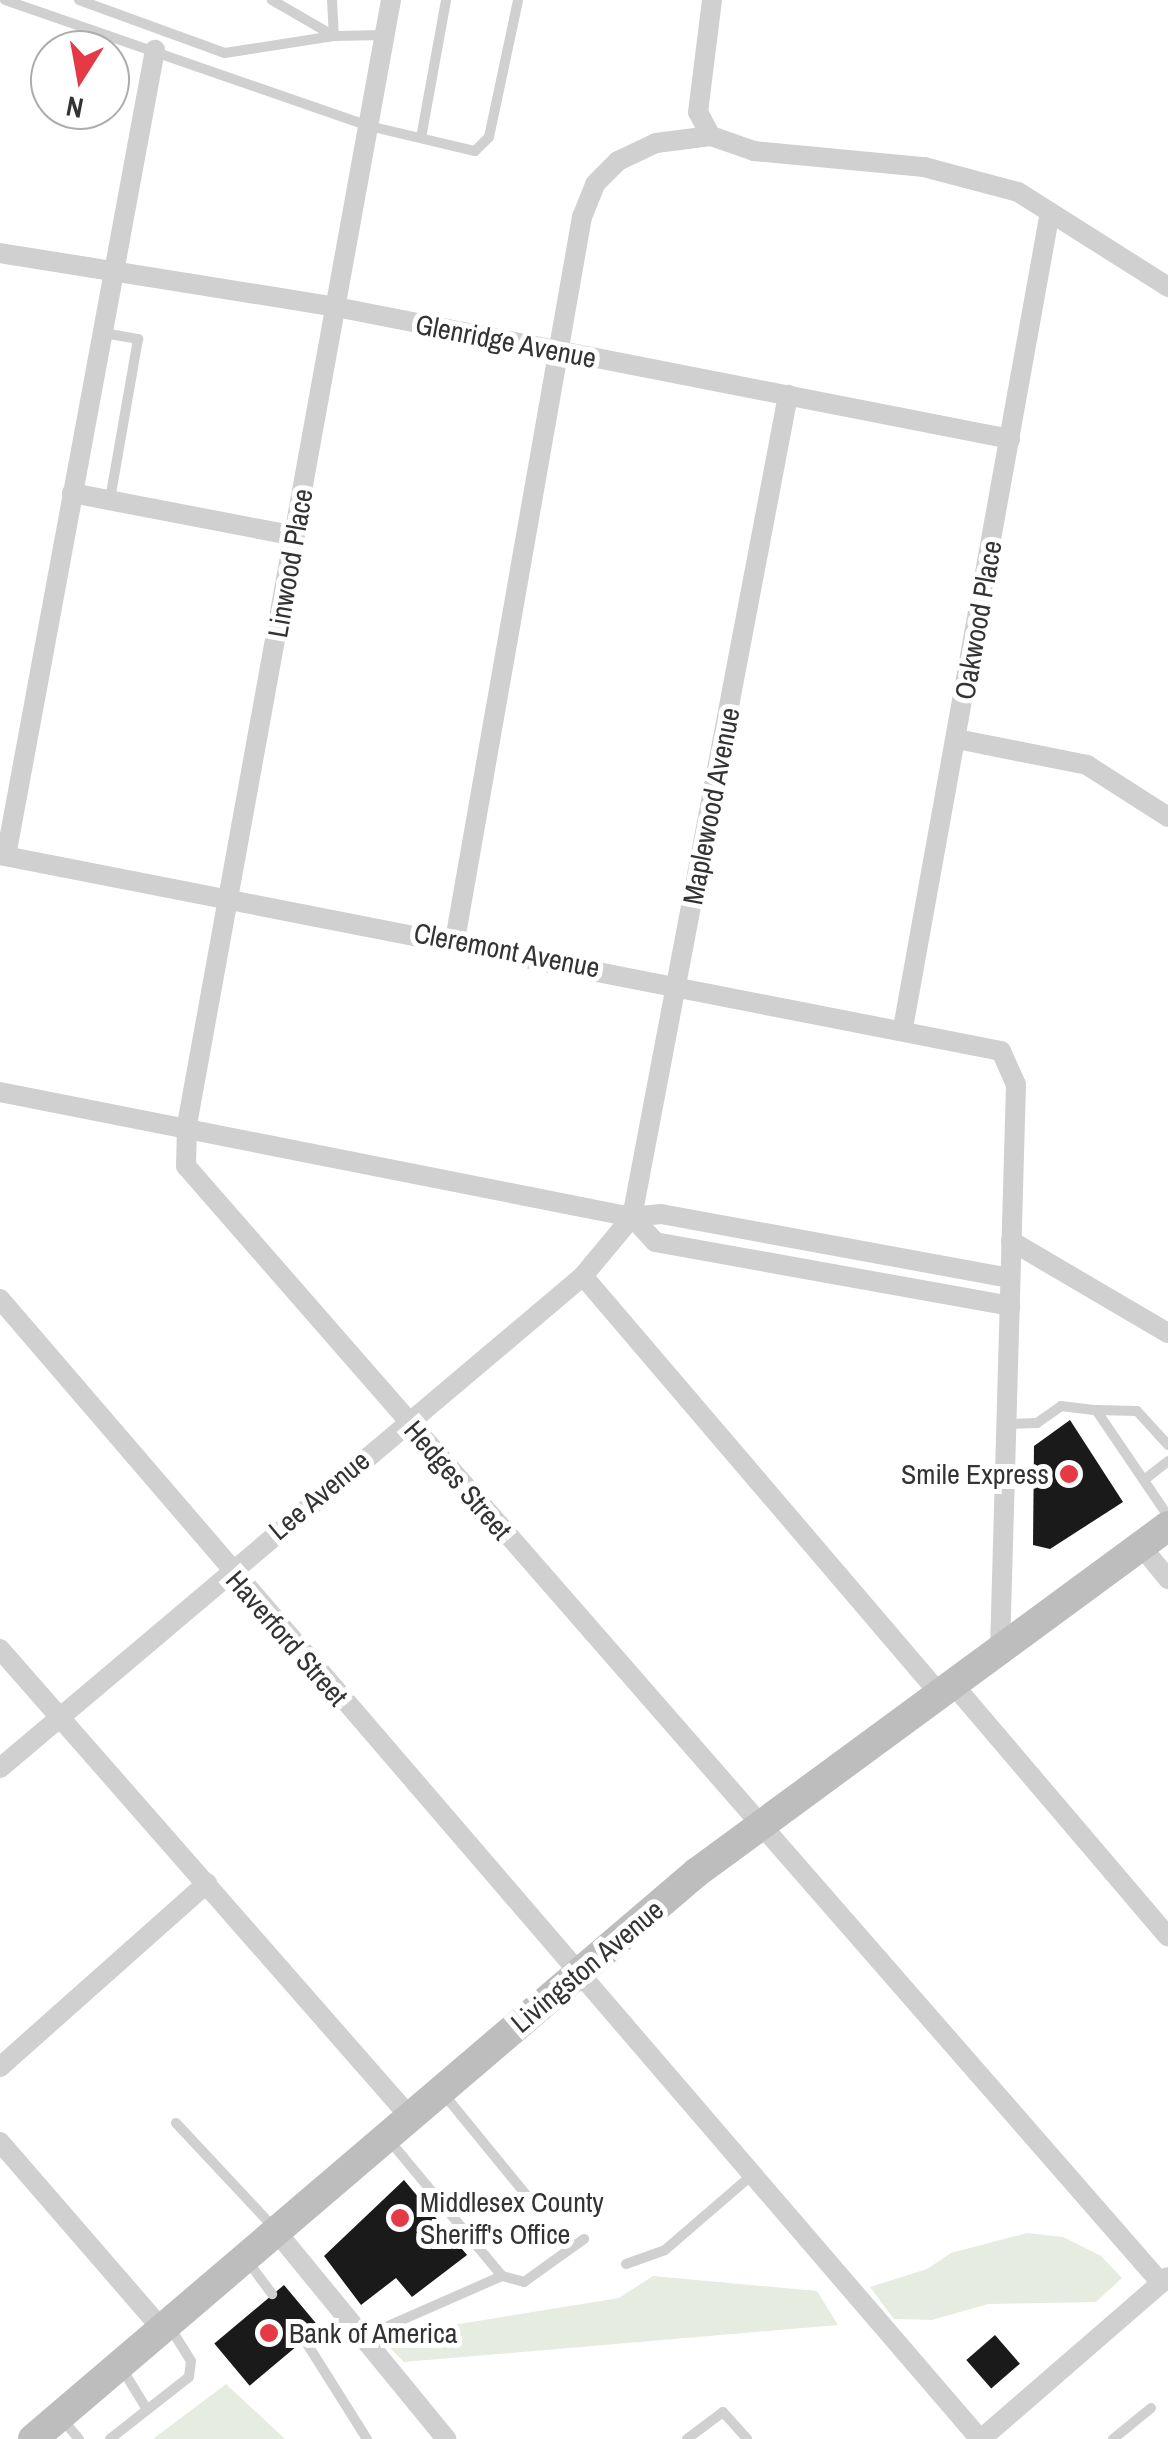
<!DOCTYPE html>
<html>
<head>
<meta charset="utf-8">
<style>
	body { margin:0 }
	#map { position:relative; width:1168px; height:2439px; overflow:hidden; background:#fff; font-family:"Archivo Narrow",sans-serif }
	div>[style] { position:absolute }
	.green>* { inset:0; background:#e6ecdf }
	.building>* { inset:0; background:#1a1a1a; transform-origin:0 0 }
	.service>* { height:10px; margin:-5px; padding:0 5px; transform-origin:5px; border-radius:5px; background:#d0d0d0 }
	.minor>* { height:20px; margin:-10px; padding:0 10px; transform-origin:10px; border-radius:10px; background:#d0d0d0 }
	.secondary>* { height:30px; margin:-15px; padding:0 15px; transform-origin:15px; border-radius:15px; background:#bdbdbd }
	.dots>* { width:28px; height:28px; translate:-50% -50%; box-sizing:border-box; border:5px solid #fff; border-radius:50% }
	span { translate:-50% -50%; white-space:nowrap; text-align:center; line-height:1.15; -webkit-text-stroke:10px #fff; paint-order:stroke }
	.street-label { font-size:28px; color:#333 }
	.poi-label { font-size:28px; color:#333 }
	.right { translate:-100% -50%; text-align:right }
	.left { translate:0 -50%; text-align:left }
	.north { position:absolute; left:30px; top:30px; width:100px; height:100px; box-sizing:border-box; background:#fff; border:2px solid #adadad; border-radius:50%; rotate:191deg; font-size:28px; font-weight:700; line-height:40px; text-align:center; color:#333 }
	.north::after { content:''; display:block; margin:auto; width:35px; height:45px; background:#e63946; clip-path:polygon(50% 0,100% 100%,50% 72%,0 100%) }
</style>
</head>
<body>
<div id="map">
	<div class="green">
		<i style="clip-path:polygon(1027px 2233px,1063px 2237px,1101px 2256px,1122px 2278px,1096px 2302px,988px 2304px,932px 2320px,894px 2319px,870px 2287px,927px 2269px,951px 2253px)"></i>
		<i style="clip-path:polygon(653px 2276px,817px 2291px,838px 2325px,404px 2362px,385px 2343px,410px 2332px,619px 2298px)"></i>
		<i style="clip-path:polygon(226px 2384px,285px 2439px,153px 2439px)"></i>
	</div>
	<div class="building">
		<i style="clip-path:polygon(1070px 1420px,1123px 1502px,1050px 1549px,1033px 1545px,1034px 1446px)"></i>
		<i style="clip-path:polygon(404px 2180px,467px 2255px,412px 2297px,396px 2278px,361px 2305px,324px 2256px)"></i>
		<i style="left:284px;top:2285px;width:55px;height:91px;rotate:50deg"></i>
		<i style="left:995px;top:2335px;width:38px;height:38px;rotate:49deg"></i>
	</div>
	<div class="service">
		<i style="left:5px;top:0;width:385px;rotate:19.1deg"></i>
		<i style="left:369px;top:126px;width:109px;rotate:13.3deg"></i>
		<i style="left:475px;top:151px;width:20px;rotate:-45deg"></i>
		<i style="left:489px;top:137px;width:140px;rotate:-78deg"></i>
		<i style="left:79px;top:0;width:155px;rotate:20deg"></i>
		<i style="left:225px;top:53px;width:110px;rotate:-8.9deg"></i>
		<i style="left:334px;top:36px;width:72px;rotate:-149.9deg"></i>
		<i style="left:332px;top:0;width:36px;rotate:87deg"></i>
		<i style="left:334px;top:36px;width:50px;rotate:-1.1deg"></i>
		<i style="left:421px;top:138px;width:140px;rotate:-79.7deg"></i>
		<i style="left:104px;top:333px;width:35px;rotate:10deg"></i>
		<i style="left:138px;top:339px;width:163px;rotate:99.9deg"></i>
		<i style="left:1096px;top:1410px;width:41px;rotate:1.4deg"></i>
		<i style="left:1137px;top:1411px;width:46px;rotate:47.6deg"></i>
		<i style="left:1008px;top:1424px;width:29px;rotate:-2deg"></i>
		<i style="left:1037px;top:1423px;width:29px;rotate:-35deg"></i>
		<i style="left:1061px;top:1406px;width:35px;rotate:7deg"></i>
		<i style="left:1096px;top:1410px;width:128px;rotate:55.8deg"></i>
		<i style="left:1144px;top:1480px;width:31px;rotate:-38deg"></i>
		<i style="left:442px;top:2092px;width:149px;rotate:50.7deg"></i>
		<i style="left:176px;top:2123px;width:146px;rotate:46.9deg"></i>
		<i style="left:246px;top:2259px;width:44px;rotate:53.4deg"></i>
		<i style="left:626px;top:2264px;width:41px;rotate:-19.7deg"></i>
		<i style="left:665px;top:2250px;width:116px;rotate:-40.8deg"></i>
		<i style="left:502px;top:2276px;width:23px;rotate:15deg"></i>
		<i style="left:524px;top:2282px;width:74px;rotate:-35.6deg"></i>
		<i style="left:363px;top:2337px;width:152px;rotate:-23.7deg"></i>
		<i style="left:502px;top:2276px;width:175px;rotate:-129.7deg"></i>
		<i style="left:304px;top:2339px;width:118px;rotate:57.8deg"></i>
		<i style="left:121px;top:2367px;width:48px;rotate:58.6deg"></i>
		<i style="left:63px;top:2420px;width:25px;rotate:50deg"></i>
		<i style="left:110px;top:2439px;width:100px;rotate:-38.1deg"></i>
		<i style="left:189px;top:2377px;width:16px;rotate:-83deg"></i>
		<i style="left:191px;top:2361px;width:38px;rotate:-122deg"></i>
		<i style="left:687px;top:2439px;width:45px;rotate:-36.9deg"></i>
		<i style="left:723px;top:2412px;width:36px;rotate:48deg"></i>
		<i style="left:1113px;top:2439px;width:49px;rotate:-39.2deg"></i>
	</div>
	<div class="minor">
		<i style="left:391px;top:0;width:1143px;rotate:100.28deg"></i>
		<i style="left:187px;top:1125px;width:41px;rotate:91.4deg"></i>
		<i style="left:186px;top:1166px;width:1483px;rotate:48.88deg"></i>
		<i style="left:712px;top:0;width:113px;rotate:97.1deg"></i>
		<i style="left:698px;top:112px;width:27px;rotate:62deg"></i>
		<i style="left:711px;top:136px;width:46px;rotate:19.2deg"></i>
		<i style="left:754px;top:151px;width:171px;rotate:5.4deg"></i>
		<i style="left:924px;top:167px;width:97px;rotate:14.9deg"></i>
		<i style="left:1018px;top:192px;width:178px;rotate:32.3deg"></i>
		<i style="left:0;top:253px;width:340px;rotate:9.1deg"></i>
		<i style="left:336px;top:307px;width:687px;rotate:11.08deg"></i>
		<i style="left:72px;top:493px;width:227px;rotate:10.9deg"></i>
		<i style="left:957px;top:739px;width:133px;rotate:11.3deg"></i>
		<i style="left:1087px;top:765px;width:96px;rotate:32.7deg"></i>
		<i style="left:0;top:855px;width:1020px;rotate:11.08deg"></i>
		<i style="left:1001px;top:1051px;width:36px;rotate:66deg"></i>
		<i style="left:1016px;top:1084px;width:564px;rotate:91.62deg"></i>
		<i style="left:6px;top:856px;width:820px;rotate:-79.53deg"></i>
		<i style="left:455px;top:940px;width:734px;rotate:-80.04deg"></i>
		<i style="left:582px;top:217px;width:35px;rotate:-68deg"></i>
		<i style="left:595px;top:184px;width:33px;rotate:-45deg"></i>
		<i style="left:618px;top:161px;width:42px;rotate:-25.3deg"></i>
		<i style="left:656px;top:143px;width:55px;rotate:-7.3deg"></i>
		<i style="left:903px;top:1028px;width:829px;rotate:-79.79deg"></i>
		<i style="left:0;top:1092px;width:644px;rotate:11.19deg"></i>
		<i style="left:632px;top:1217px;width:29px;rotate:-6deg"></i>
		<i style="left:661px;top:1214px;width:355px;rotate:10.4deg"></i>
		<i style="left:632px;top:1217px;width:34px;rotate:47deg"></i>
		<i style="left:655px;top:1242px;width:361px;rotate:10.2deg"></i>
		<i style="left:1011px;top:1241px;width:182px;rotate:30.4deg"></i>
		<i style="left:583px;top:1276px;width:548px;rotate:49.51deg"></i>
		<i style="left:0;top:1299px;width:1503px;rotate:49.32deg"></i>
		<i style="left:1141px;top:1546px;width:43px;rotate:50.7deg"></i>
		<i style="left:0;top:1649px;width:622px;rotate:48.78deg"></i>
		<i style="left:952px;top:1683px;width:333px;rotate:49.6deg"></i>
		<i style="left:0;top:1768px;width:763px;rotate:-40.16deg"></i>
		<i style="left:583px;top:1276px;width:77px;rotate:-50.3deg"></i>
		<i style="left:632px;top:1217px;width:837px;rotate:-79.25deg"></i>
		<i style="left:0;top:2067px;width:277px;rotate:-41.6deg"></i>
		<i style="left:0;top:2142px;width:247px;rotate:49.1deg"></i>
		<i style="left:276px;top:2231px;width:269px;rotate:50.7deg"></i>
		<i style="left:981px;top:2439px;width:247px;rotate:-40.9deg"></i>
	</div>
	<div class="secondary">
		<i style="left:33px;top:2439px;width:872px;rotate:-40.49deg"></i>
		<i style="left:696px;top:1873px;width:586px;rotate:-36.32deg"></i>
	</div>
	<div class="dots">
		<i style="left:1069px;top:1474px;background:#e63946"></i>
		<i style="left:400px;top:2218px;background:#e63946"></i>
		<i style="left:269px;top:2333px;background:#e63946"></i>
	</div>
	<div class="street-label">
		<span style="left:506px;top:341px;rotate:11deg">Glenridge Avenue</span>
		<span style="left:290px;top:563px;rotate:-80deg">Linwood Place</span>
		<span style="left:978px;top:620px;rotate:-80deg">Oakwood Place</span>
		<span style="left:711px;top:806px;rotate:-79deg">Maplewood Avenue</span>
		<span style="left:507px;top:950px;rotate:11deg">Cleremont Avenue</span>
		<span style="left:458px;top:1480px;rotate:49deg">Hedges Street</span>
		<span style="left:319px;top:1495px;rotate:-40deg">Lee Avenue</span>
		<span style="left:287px;top:1638px;rotate:49deg">Haverford Street</span>
		<span style="left:587px;top:1966px;rotate:-40deg">Livingston Avenue</span>
	</div>
	<div class="poi-label">
		<span class="right" style="left:1049px;top:1474px">Smile Express</span>
		<span class="left" style="left:420px;top:2218px">Middlesex County<br>Sheriff's Office</span>
		<span class="left" style="left:289px;top:2333px">Bank of America</span>
	</div>
	<div class="north">N</div>
</div>
</body>
</html>
